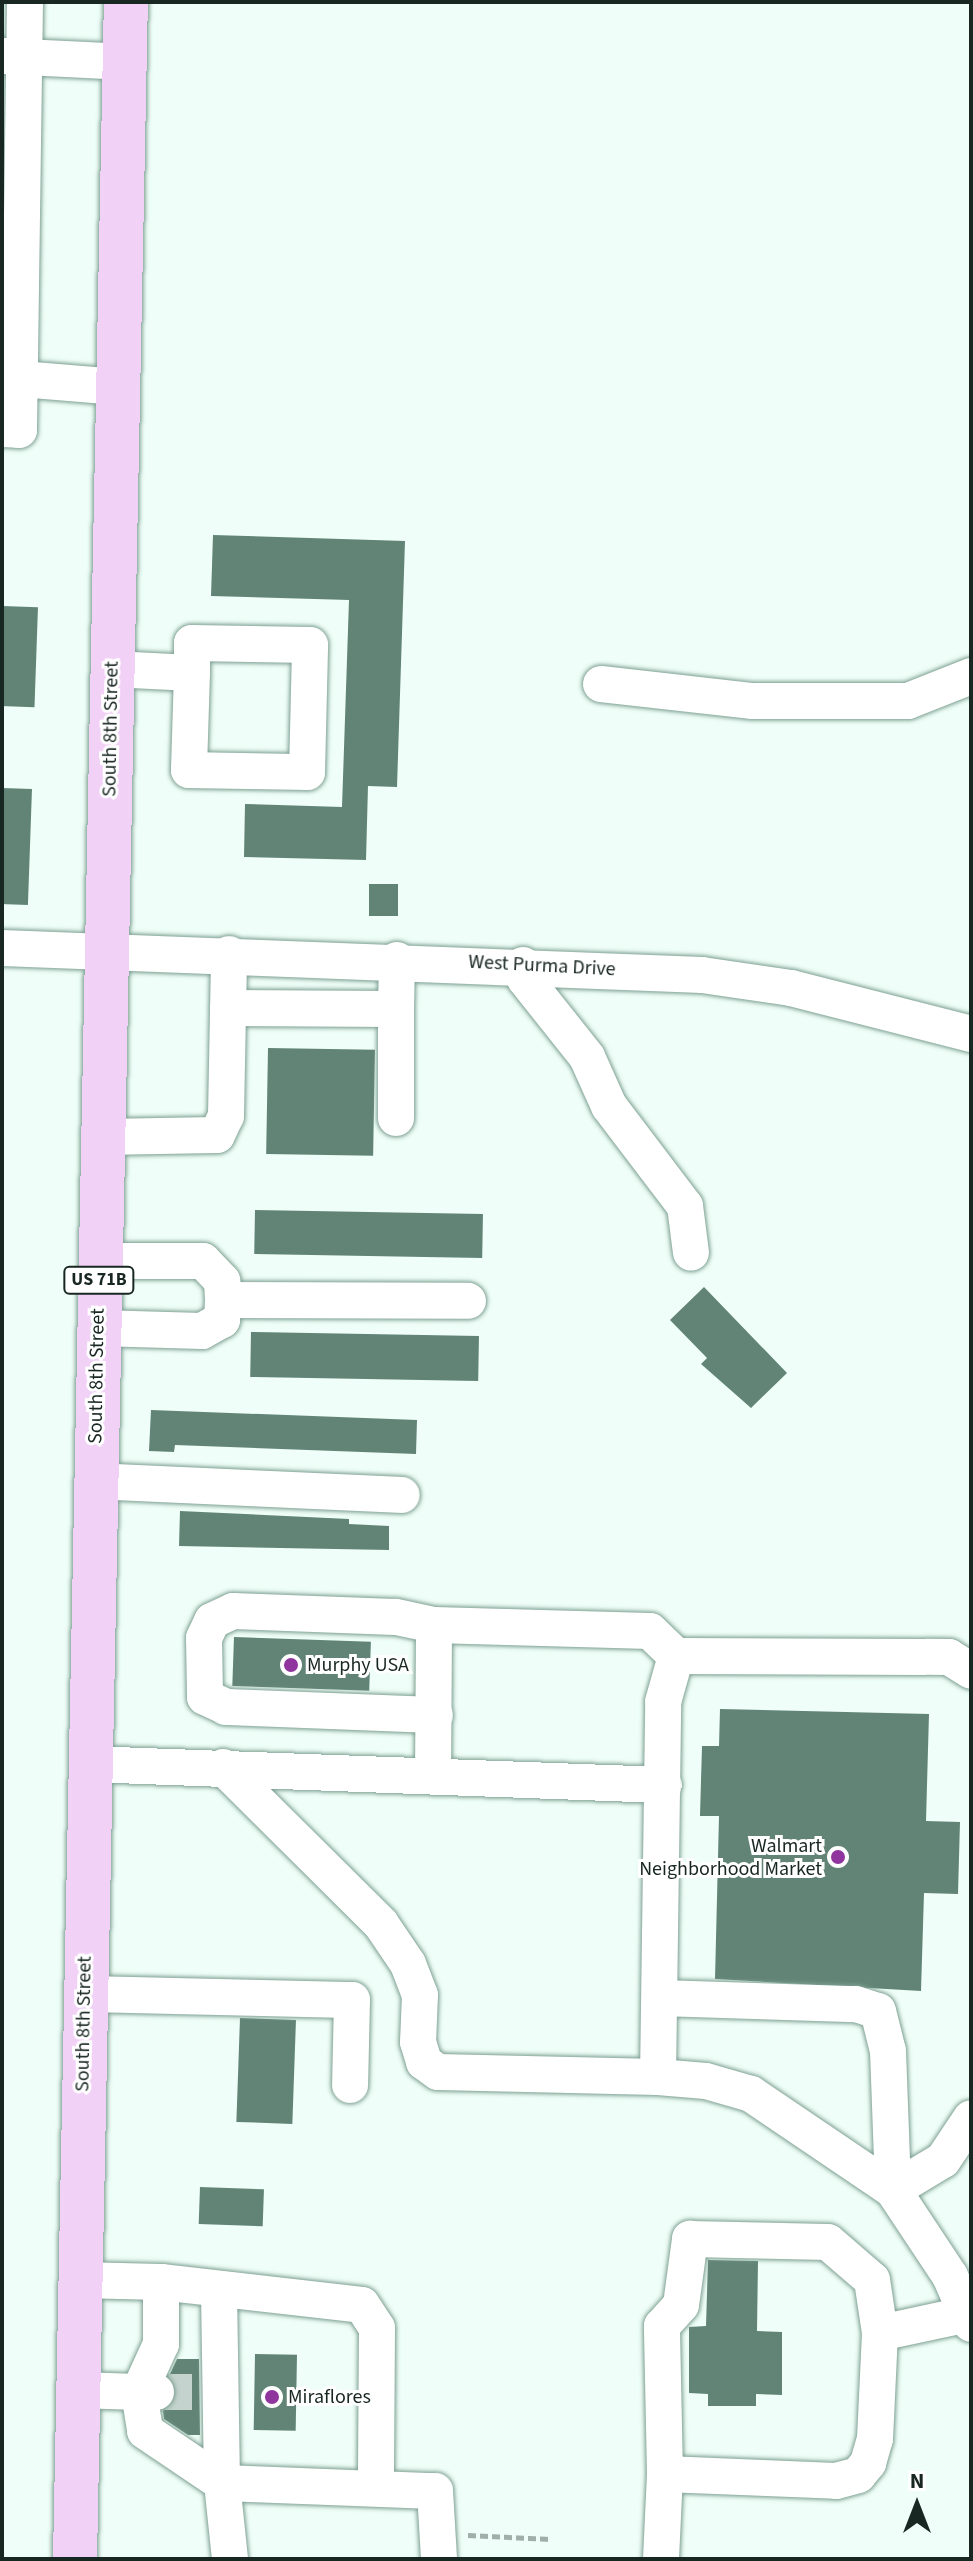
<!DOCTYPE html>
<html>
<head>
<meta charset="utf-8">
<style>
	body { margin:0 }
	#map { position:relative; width:973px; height:2561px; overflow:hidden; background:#effef8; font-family:"Source Sans 3",sans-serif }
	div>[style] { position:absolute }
	.building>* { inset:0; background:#628477; transform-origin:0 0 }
	.minor-tunnel>* { height:36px; margin-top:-18px; transform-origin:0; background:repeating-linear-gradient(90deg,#c4d3cd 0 36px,transparent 0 54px) }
	.path>* { height:5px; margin-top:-2.5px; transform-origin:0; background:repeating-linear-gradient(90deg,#a1afaa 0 8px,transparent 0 12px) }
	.roads { filter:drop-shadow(0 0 2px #7da092) drop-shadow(0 0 2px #7da092) }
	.minor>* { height:36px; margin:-18px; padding:0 18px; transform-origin:18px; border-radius:18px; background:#fff }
	.major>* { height:44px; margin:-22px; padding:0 22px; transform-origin:22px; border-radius:22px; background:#f2d1f7 }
	.dots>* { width:22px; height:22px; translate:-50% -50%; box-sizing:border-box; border:4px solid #fff; border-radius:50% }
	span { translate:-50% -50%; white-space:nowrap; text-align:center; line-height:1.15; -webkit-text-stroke:6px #fff; paint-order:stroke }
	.shield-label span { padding:2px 6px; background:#fff; border:2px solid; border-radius:6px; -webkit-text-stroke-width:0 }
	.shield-label { font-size:18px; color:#192722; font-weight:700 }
	.street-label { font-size:20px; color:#192722 }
	.poi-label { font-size:20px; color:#192722 }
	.left { translate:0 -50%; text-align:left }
	.right { translate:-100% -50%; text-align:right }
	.frame { position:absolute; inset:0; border:4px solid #192722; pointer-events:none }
	.north { position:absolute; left:877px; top:2465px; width:80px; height:80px; -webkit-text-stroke:6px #fff; paint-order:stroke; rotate:0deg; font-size:22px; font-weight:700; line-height:32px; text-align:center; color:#192722 }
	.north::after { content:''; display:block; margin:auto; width:28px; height:36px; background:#192722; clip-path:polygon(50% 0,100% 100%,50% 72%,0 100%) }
</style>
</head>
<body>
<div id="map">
	<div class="building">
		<i style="clip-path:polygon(213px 535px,405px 541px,397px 787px,368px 786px,366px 860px,244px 857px,245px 804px,342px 807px,349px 600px,211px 596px)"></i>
		<i style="left:2px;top:606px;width:36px;height:100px;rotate:2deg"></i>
		<i style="left:2px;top:788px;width:30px;height:116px;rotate:2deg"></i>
		<i style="left:369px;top:884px;width:29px;height:32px"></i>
		<i style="left:268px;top:1048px;width:107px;height:106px;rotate:1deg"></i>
		<i style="left:255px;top:1210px;width:228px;height:44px;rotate:1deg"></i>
		<i style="clip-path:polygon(704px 1287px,787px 1373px,751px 1408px,701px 1364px,707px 1358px,670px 1320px)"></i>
		<i style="left:251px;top:1332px;width:228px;height:45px;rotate:1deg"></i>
		<i style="clip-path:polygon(151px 1410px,417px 1420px,416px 1454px,175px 1445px,174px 1452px,149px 1451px)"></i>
		<i style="clip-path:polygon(180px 1511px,349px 1519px,349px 1524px,389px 1526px,389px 1550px,179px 1546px)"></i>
		<i style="left:234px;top:1637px;width:137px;height:49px;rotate:2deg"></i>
		<i style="clip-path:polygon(720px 1709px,929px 1714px,926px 1821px,960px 1822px,958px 1894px,924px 1893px,921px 1991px,715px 1979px,719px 1816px,700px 1816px,702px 1746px,719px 1746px)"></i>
		<i style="left:240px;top:2018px;width:56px;height:104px;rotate:2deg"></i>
		<i style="left:200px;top:2187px;width:64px;height:37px;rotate:2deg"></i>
		<i style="clip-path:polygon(708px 2260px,758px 2261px,757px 2331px,782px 2332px,782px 2395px,756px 2394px,756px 2406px,708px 2406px,708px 2394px,689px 2393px,689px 2327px,706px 2326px)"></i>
		<i style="left:255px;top:2354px;width:42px;height:76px;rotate:1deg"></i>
		<i style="clip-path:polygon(177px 2359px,199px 2359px,200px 2435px,188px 2435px,164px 2419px,163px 2411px,177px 2393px,169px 2376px)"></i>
	</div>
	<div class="minor-tunnel">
		<i style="left:156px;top:2392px;width:51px"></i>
	</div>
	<div class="path">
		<i style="left:468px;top:2535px;width:83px;rotate:2.8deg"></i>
	</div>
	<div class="roads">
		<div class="minor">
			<i style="left:4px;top:56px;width:121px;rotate:2.8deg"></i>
			<i style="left:21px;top:379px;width:97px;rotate:4.7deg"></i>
			<i style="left:2px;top:429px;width:17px;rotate:3deg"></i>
			<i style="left:19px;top:430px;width:428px;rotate:-89.2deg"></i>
			<i style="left:112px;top:669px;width:80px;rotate:2.9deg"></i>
			<i style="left:192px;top:673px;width:97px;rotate:91.8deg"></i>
			<i style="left:189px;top:770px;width:118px;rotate:1deg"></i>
			<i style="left:307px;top:772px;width:127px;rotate:-88.6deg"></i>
			<i style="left:310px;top:645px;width:118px;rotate:-179deg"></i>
			<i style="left:192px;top:643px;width:30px;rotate:90deg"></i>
			<i style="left:601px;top:684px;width:153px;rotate:6.4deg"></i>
			<i style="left:753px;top:701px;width:155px"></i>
			<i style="left:908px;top:701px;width:68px;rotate:-21.6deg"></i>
			<i style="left:2px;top:948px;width:701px;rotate:2.21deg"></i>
			<i style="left:702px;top:975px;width:90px;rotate:8.3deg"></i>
			<i style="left:791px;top:988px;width:186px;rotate:14.3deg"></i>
			<i style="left:523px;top:965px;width:14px;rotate:82deg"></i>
			<i style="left:525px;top:979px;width:100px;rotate:51.5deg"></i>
			<i style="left:587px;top:1057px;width:54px;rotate:65.8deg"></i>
			<i style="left:609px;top:1106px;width:126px;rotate:52.8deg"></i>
			<i style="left:685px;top:1206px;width:47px;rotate:82.7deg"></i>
			<i style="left:228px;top:1008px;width:168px;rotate:0.3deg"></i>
			<i style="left:396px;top:1009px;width:49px;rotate:-88.8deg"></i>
			<i style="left:396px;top:1009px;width:109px;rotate:90deg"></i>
			<i style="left:102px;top:1137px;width:115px;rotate:-1deg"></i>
			<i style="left:217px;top:1135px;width:21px;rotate:-65deg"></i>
			<i style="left:226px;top:1116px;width:162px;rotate:-88.9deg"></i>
			<i style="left:99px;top:1261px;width:104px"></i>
			<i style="left:203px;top:1261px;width:28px;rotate:46deg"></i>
			<i style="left:222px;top:1281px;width:19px;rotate:87deg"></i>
			<i style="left:223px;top:1300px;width:245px;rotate:0.2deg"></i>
			<i style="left:98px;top:1328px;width:104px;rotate:1.7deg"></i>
			<i style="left:202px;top:1331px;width:23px;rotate:-29deg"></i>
			<i style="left:222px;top:1320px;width:20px;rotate:-87deg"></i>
			<i style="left:94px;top:1481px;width:308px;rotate:2.6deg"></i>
			<i style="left:434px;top:1625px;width:40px;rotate:-168deg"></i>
			<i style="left:395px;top:1617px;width:162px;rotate:-177.9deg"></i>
			<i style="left:233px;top:1611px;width:23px;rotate:155deg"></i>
			<i style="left:212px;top:1621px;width:19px;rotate:115deg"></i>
			<i style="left:204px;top:1638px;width:59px;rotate:89deg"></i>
			<i style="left:205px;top:1697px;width:23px;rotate:25deg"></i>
			<i style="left:226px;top:1707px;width:209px;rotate:2.2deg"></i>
			<i style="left:88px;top:1764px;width:576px;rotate:2.09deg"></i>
			<i style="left:223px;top:1767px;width:223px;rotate:44.8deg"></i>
			<i style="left:381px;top:1924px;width:48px;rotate:56deg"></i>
			<i style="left:408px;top:1964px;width:33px;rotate:69deg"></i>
			<i style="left:420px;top:1995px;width:47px;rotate:92.4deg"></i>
			<i style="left:418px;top:2042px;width:21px;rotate:73deg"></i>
			<i style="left:424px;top:2062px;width:17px;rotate:36deg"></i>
			<i style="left:438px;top:2072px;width:220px;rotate:1.3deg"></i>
			<i style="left:658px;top:2077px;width:48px;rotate:4.8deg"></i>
			<i style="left:706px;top:2081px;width:47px;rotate:16.1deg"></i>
			<i style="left:751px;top:2094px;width:171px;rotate:34.1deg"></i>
			<i style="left:893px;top:2190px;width:103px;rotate:56.5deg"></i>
			<i style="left:950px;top:2276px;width:52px;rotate:66.4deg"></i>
			<i style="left:433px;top:1776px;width:151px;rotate:-89.6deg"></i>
			<i style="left:434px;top:1625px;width:216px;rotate:1.6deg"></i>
			<i style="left:650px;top:1631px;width:36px;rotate:44deg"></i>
			<i style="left:676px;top:1656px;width:273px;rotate:0.2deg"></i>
			<i style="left:949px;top:1657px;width:26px;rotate:32deg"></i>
			<i style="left:84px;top:1994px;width:268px;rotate:1.3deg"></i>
			<i style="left:352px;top:2000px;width:85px;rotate:91.3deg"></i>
			<i style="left:660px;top:1998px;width:196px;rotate:1.8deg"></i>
			<i style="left:856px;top:2004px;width:23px;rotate:18deg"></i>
			<i style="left:878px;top:2011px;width:41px;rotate:76deg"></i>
			<i style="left:888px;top:2051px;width:139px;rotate:87.9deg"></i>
			<i style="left:893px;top:2190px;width:58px;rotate:-31deg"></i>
			<i style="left:943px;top:2160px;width:50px;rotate:-56.3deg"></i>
			<i style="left:658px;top:2077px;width:375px;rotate:-89.2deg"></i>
			<i style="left:663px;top:1702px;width:48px;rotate:-74.2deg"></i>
			<i style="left:161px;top:2282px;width:202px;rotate:6.5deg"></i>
			<i style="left:362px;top:2305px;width:27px;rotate:57deg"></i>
			<i style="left:377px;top:2328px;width:159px;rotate:90.4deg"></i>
			<i style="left:219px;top:2291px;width:192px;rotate:89.1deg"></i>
			<i style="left:77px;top:2390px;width:62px;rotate:1.8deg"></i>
			<i style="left:139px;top:2392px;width:53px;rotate:-65.4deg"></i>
			<i style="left:161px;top:2344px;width:62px;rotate:-90deg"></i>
			<i style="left:161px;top:2282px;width:82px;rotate:-178.6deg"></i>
			<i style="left:156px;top:2392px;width:17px;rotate:180deg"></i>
			<i style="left:139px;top:2392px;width:39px;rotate:81deg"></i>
			<i style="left:145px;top:2431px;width:93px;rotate:34deg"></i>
			<i style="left:665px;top:2474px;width:148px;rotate:-91.2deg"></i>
			<i style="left:662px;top:2326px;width:28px;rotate:-48deg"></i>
			<i style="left:681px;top:2305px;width:67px;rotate:-82.2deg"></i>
			<i style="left:690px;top:2239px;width:138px;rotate:1.2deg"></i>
			<i style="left:828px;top:2242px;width:58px;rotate:40.8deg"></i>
			<i style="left:872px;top:2280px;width:54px;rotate:81.4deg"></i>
			<i style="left:230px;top:2559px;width:76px;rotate:-96deg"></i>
			<i style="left:222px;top:2483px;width:213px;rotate:2.2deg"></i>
			<i style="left:435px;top:2491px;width:68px;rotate:86.6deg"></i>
			<i style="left:661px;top:2559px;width:85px;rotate:-87.3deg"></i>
			<i style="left:665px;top:2474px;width:171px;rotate:2.3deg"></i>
			<i style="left:836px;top:2481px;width:23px;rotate:-15deg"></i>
			<i style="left:858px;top:2475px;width:16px;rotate:-50deg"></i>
			<i style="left:868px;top:2463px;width:25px;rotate:-74deg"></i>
			<i style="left:875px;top:2439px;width:106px;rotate:-87.3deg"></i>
			<i style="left:880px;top:2333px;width:91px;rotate:-12.1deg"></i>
		</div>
		<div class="major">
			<i style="left:75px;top:2559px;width:2558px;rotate:-88.86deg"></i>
		</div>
	</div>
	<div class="dots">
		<i style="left:291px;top:1665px;background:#90349e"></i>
		<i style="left:838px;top:1857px;background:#90349e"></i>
		<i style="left:272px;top:2397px;background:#90349e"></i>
	</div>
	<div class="shield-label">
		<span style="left:99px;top:1280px">US 71B</span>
	</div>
	<div class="street-label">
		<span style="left:111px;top:729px;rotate:-89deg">South 8th Street</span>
		<span style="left:542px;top:966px;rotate:3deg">West Purma Drive</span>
		<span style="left:97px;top:1376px;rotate:-89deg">South 8th Street</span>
		<span style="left:84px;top:2024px;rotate:-89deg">South 8th Street</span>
	</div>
	<div class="poi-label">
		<span class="left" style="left:307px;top:1665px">Murphy USA</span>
		<span class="right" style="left:822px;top:1858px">Walmart<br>Neighborhood Market</span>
		<span class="left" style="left:288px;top:2397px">Miraflores</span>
	</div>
	<div class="frame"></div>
	<div class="north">N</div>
</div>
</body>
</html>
